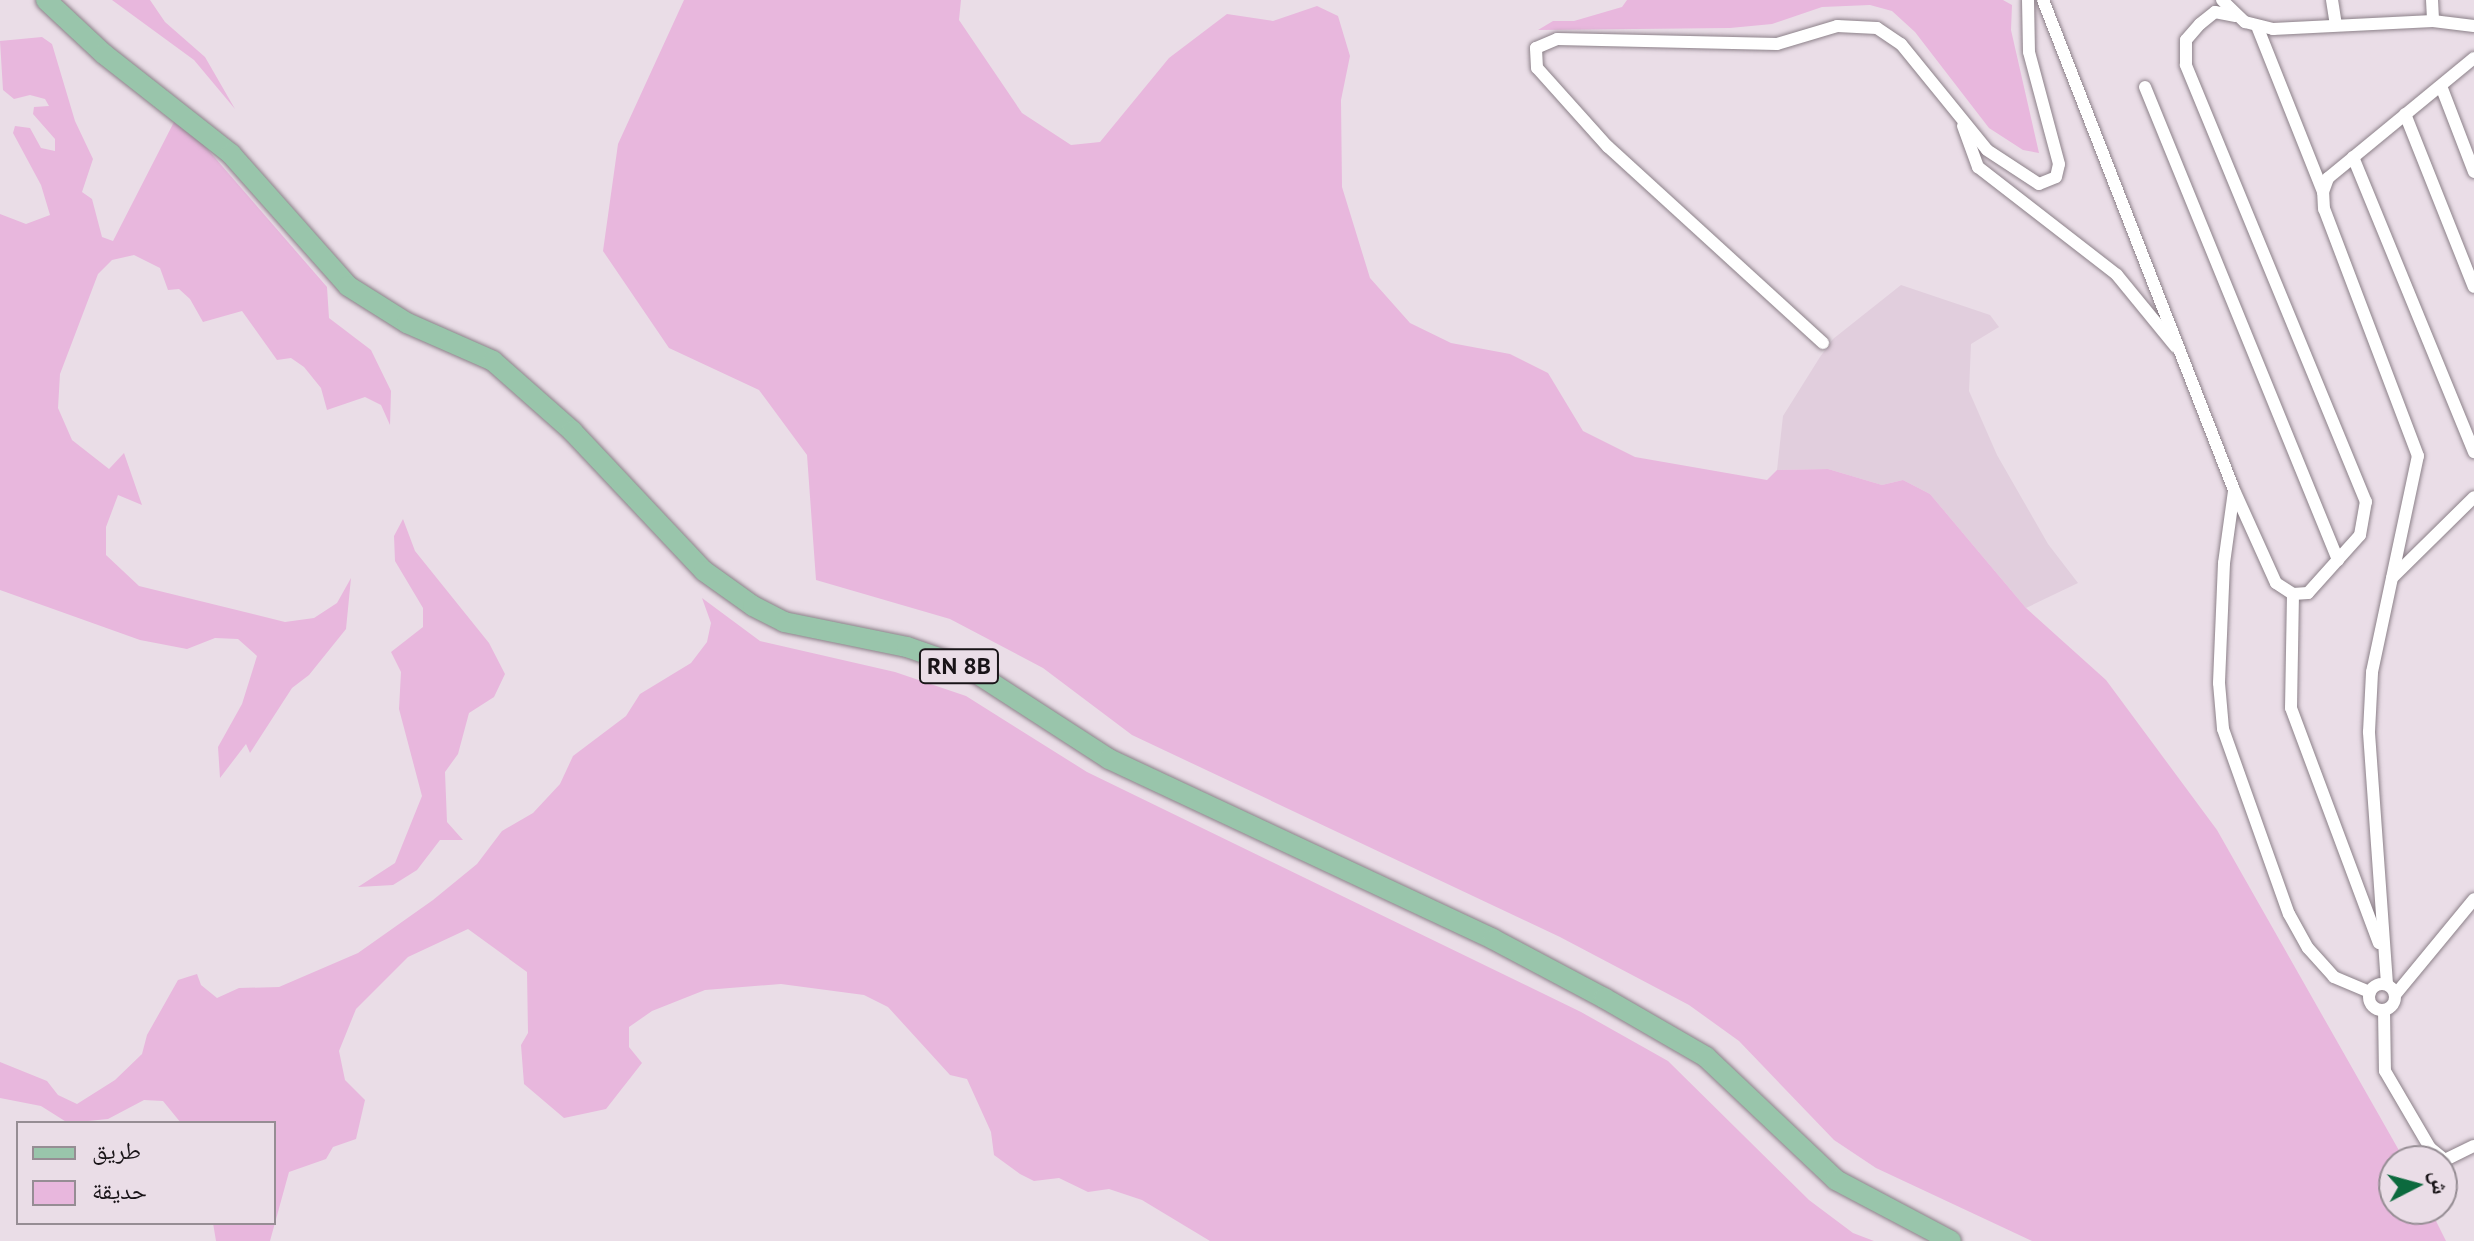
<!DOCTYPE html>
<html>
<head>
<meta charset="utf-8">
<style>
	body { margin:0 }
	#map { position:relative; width:2474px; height:1241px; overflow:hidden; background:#eadde7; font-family:"PT Sans","Noto Naskh Arabic",sans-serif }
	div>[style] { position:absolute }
	.built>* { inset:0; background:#e1cedd }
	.green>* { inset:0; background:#e8b7dd }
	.roads { filter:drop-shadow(0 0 2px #8c8189) drop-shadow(0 0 2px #8c8189) }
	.minor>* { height:12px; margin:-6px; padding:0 6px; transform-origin:6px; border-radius:6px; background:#fff }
	.minor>.ring { margin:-6px; padding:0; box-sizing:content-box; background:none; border:12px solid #fff; border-radius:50% }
	.primary>* { height:20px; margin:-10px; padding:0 10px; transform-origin:10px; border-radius:10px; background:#99c5ab }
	span { translate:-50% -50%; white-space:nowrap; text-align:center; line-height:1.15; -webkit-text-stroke:8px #eadde7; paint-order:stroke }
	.shield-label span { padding:2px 6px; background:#eadde7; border:2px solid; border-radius:6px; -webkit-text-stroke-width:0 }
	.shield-label { font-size:24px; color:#191418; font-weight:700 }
	.legend { position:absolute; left:16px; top:1121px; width:260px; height:104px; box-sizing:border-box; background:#eadde7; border:2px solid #968d94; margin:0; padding:10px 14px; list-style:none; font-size:24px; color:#191418 }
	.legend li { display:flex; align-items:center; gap:16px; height:40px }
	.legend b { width:40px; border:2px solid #968d94 }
	.north { position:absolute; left:2378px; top:1145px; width:80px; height:80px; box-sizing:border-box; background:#eadde7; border:2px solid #968d94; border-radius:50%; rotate:84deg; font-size:22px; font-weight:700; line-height:32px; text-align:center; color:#191418 }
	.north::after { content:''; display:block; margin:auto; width:28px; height:36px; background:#0c6a3e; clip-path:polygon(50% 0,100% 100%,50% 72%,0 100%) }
</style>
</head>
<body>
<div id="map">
	<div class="built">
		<i style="clip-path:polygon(1901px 285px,1990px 315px,1999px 327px,1971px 344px,1969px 391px,1997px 455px,2048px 544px,2078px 583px,2026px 608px,1930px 494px,1903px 480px,1882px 485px,1828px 469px,1777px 470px,1783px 416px,1820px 357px,1833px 339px)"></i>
	</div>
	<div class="green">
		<i style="clip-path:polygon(112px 0,150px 0,165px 22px,205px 57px,235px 109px,194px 60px)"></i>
		<i style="clip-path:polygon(684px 0,961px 0,959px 20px,1022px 113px,1071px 145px,1100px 142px,1169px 58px,1227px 14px,1273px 21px,1317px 6px,1338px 16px,1350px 56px,1341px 100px,1342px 187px,1370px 278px,1410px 323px,1451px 343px,1510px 354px,1548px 373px,1583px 431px,1635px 457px,1767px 480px,1777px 470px,1828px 469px,1882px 485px,1903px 480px,1930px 494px,2026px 608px,2106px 680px,2217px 830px,2405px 1161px,2394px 1161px,2394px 1209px,2430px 1209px,2446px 1241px,2032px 1241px,1876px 1168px,1834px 1140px,1739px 1041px,1689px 1005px,1560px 937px,1132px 735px,1043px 668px,950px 619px,816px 580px,807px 455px,759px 390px,669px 348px,603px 251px,618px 144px)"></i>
		<i style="clip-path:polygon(1627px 0,2003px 0,2012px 5px,2011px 30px,2039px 153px,2023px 150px,1989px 128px,1915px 32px,1892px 11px,1870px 5px,1822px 7px,1772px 24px,1730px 28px,1538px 30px,1553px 21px,1574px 21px,1622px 7px)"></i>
		<i style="clip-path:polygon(42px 37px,52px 44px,75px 121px,93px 159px,82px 192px,92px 199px,102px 237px,113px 241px,175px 120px,203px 144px,327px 287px,329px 318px,371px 350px,391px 391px,390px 425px,381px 405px,365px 397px,327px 410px,321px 388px,304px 367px,291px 358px,277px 360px,242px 311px,203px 322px,190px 299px,179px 289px,168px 290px,160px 268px,134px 255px,112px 260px,98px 274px,60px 374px,58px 408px,72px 440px,109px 469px,124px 453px,142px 505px,118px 495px,106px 527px,106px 555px,139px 586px,285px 622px,314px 618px,337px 603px,351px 578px,346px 629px,309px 675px,292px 688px,250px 753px,246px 744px,220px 778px,218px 747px,242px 704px,257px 656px,238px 639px,215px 638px,187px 649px,140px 640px,0 590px,0 214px,26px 224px,50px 215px,41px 185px,13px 133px,15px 126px,30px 128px,41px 148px,55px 151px,55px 139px,33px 114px,34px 107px,49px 106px,45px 99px,30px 95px,14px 99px,3px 90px,0 41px)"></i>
		<i style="clip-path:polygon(403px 519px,415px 551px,489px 643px,505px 674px,494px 697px,469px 713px,458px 754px,445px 772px,447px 822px,463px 840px,440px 840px,417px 870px,393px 885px,358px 887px,395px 863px,422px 796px,399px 709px,401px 672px,391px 652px,423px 627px,423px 608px,395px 561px,394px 536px)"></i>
		<i style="clip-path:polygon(702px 598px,760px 641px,895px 672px,966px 696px,1087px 772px,1581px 1012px,1668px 1061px,1809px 1200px,1853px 1233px,1874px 1241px,1210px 1241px,1142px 1200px,1109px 1189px,1088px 1192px,1059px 1178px,1034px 1181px,1020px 1174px,994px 1155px,991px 1132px,967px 1079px,950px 1075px,888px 1007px,864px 995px,781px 984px,705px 990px,652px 1011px,629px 1027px,629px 1047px,642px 1063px,606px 1109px,564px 1118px,524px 1084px,521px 1045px,528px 1033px,527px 972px,468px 929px,408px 957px,356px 1009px,339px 1051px,345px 1080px,365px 1100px,356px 1139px,333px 1147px,326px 1159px,289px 1172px,270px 1241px,216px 1241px,213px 1223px,274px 1223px,274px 1123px,181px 1123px,163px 1101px,144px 1100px,108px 1119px,68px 1123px,41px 1106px,0 1098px,0 1062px,47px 1081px,58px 1095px,77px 1104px,115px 1080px,142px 1054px,147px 1035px,178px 980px,197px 974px,201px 985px,217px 998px,239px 988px,279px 987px,358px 953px,433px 900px,477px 864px,502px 831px,533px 813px,560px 784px,573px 756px,626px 716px,640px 694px,691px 663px,707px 642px,711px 623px)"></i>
	</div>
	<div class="roads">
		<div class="minor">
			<i style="left:2043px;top:0;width:526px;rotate:68.7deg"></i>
			<i style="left:2234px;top:490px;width:102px;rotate:65.7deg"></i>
			<i style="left:2276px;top:583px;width:20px;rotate:33deg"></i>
			<i style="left:2293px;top:594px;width:15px;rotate:-4deg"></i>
			<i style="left:2308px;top:593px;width:78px;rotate:-48.1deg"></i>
			<i style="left:2360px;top:535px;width:34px;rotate:-80deg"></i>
			<i style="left:2366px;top:502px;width:473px;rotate:-112.4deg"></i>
			<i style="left:2186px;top:65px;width:25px;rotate:-90deg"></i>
			<i style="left:2186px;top:40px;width:21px;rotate:-49deg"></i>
			<i style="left:2200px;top:24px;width:19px;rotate:-39deg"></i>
			<i style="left:2215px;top:12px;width:21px;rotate:11deg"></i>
			<i style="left:2222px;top:0;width:32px;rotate:44deg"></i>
			<i style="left:2245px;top:22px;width:29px;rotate:14deg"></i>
			<i style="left:2273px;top:29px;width:160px;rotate:-2.9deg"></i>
			<i style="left:2433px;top:21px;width:41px;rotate:7deg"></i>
			<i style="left:2332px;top:0;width:24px;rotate:81deg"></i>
			<i style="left:2432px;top:0;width:21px;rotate:87deg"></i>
			<i style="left:2257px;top:26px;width:179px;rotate:68.3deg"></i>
			<i style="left:2441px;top:86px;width:92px;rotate:69deg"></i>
			<i style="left:2145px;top:87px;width:511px;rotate:67.8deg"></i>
			<i style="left:2405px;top:114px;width:186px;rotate:68.3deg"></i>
			<i style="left:1963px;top:126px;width:44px;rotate:69.9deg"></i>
			<i style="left:1978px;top:167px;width:176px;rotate:37.8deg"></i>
			<i style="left:2117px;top:275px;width:93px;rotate:50.7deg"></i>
			<i style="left:2353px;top:157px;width:319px;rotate:67.7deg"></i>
			<i style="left:1823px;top:343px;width:291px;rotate:-137.6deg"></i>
			<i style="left:1608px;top:147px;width:106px;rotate:-131.9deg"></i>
			<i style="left:1537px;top:68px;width:20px;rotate:-93deg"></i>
			<i style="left:1536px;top:48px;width:23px;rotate:-23deg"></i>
			<i style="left:1557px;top:39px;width:220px;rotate:1.3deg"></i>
			<i style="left:1777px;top:44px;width:63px;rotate:-16.7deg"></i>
			<i style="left:1837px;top:26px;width:40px;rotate:2.9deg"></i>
			<i style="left:1877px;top:28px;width:29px;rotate:34deg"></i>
			<i style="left:1901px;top:44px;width:136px;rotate:50.9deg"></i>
			<i style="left:1987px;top:150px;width:62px;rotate:33.2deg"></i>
			<i style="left:2039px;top:184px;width:18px;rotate:-22deg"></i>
			<i style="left:2056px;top:177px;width:13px;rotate:-77deg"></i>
			<i style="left:2059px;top:164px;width:116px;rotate:-105deg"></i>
			<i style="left:2029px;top:52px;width:52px;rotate:-91.1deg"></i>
			<i style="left:2234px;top:491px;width:73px;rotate:97.9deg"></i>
			<i style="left:2224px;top:563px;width:120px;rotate:92.4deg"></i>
			<i style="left:2219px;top:683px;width:46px;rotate:85deg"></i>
			<i style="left:2223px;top:729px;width:196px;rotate:70.4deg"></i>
			<i style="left:2289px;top:914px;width:39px;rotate:61deg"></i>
			<i style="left:2308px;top:948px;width:39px;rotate:48deg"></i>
			<i style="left:2334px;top:977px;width:39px;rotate:23deg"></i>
			<i style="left:2392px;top:578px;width:115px;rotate:-44.6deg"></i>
			<i style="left:2293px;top:594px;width:114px;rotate:91deg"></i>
			<i style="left:2291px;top:708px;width:251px;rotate:69.5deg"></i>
			<i style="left:2387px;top:984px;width:253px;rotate:-94.1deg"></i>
			<i style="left:2369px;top:732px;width:60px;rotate:-87.1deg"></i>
			<i style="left:2372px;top:672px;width:221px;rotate:-78deg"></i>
			<i style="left:2418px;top:456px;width:264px;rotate:-110.8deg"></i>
			<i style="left:2324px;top:209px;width:17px;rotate:-93deg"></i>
			<i style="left:2323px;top:192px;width:15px;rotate:-70deg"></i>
			<i style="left:2328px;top:178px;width:189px;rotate:-39.4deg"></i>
			<i class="ring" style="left:2369px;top:984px;width:14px;height:14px"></i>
			<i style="left:2395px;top:995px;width:124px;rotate:-50.5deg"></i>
			<i style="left:2384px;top:1010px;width:61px;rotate:89.1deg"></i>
			<i style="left:2385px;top:1071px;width:89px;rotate:59.7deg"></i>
			<i style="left:2430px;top:1148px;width:19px;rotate:39deg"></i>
			<i style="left:2445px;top:1160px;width:32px;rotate:-26deg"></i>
		</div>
		<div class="primary">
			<i style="left:46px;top:0;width:79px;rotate:43deg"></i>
			<i style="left:104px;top:54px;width:162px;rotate:38.2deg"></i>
			<i style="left:231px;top:154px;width:176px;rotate:48.4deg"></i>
			<i style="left:348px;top:286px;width:70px;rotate:32.1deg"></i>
			<i style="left:407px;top:323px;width:94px;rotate:23.8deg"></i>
			<i style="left:493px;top:361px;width:106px;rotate:41.5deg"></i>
			<i style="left:572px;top:431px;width:192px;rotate:46.7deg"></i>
			<i style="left:704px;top:571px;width:60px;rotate:35.5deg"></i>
			<i style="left:753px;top:606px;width:35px;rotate:27deg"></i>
			<i style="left:784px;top:622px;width:126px;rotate:11.5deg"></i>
			<i style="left:907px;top:647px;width:67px;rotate:19.2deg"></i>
			<i style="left:970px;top:669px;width:166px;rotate:32.9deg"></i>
			<i style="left:1109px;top:759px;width:424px;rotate:25.1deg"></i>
			<i style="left:1493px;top:939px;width:126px;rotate:28deg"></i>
			<i style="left:1604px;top:998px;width:118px;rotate:30deg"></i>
			<i style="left:1706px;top:1057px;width:179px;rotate:43.4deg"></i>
			<i style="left:1836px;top:1180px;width:130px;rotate:27.9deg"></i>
		</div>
	</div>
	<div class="shield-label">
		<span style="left:959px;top:666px">RN 8B</span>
	</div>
	<ul class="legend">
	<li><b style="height:10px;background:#99c5ab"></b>طريق</li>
	<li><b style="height:22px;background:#e8b7dd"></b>حديقة</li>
	</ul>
	<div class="north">ش</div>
</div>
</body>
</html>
